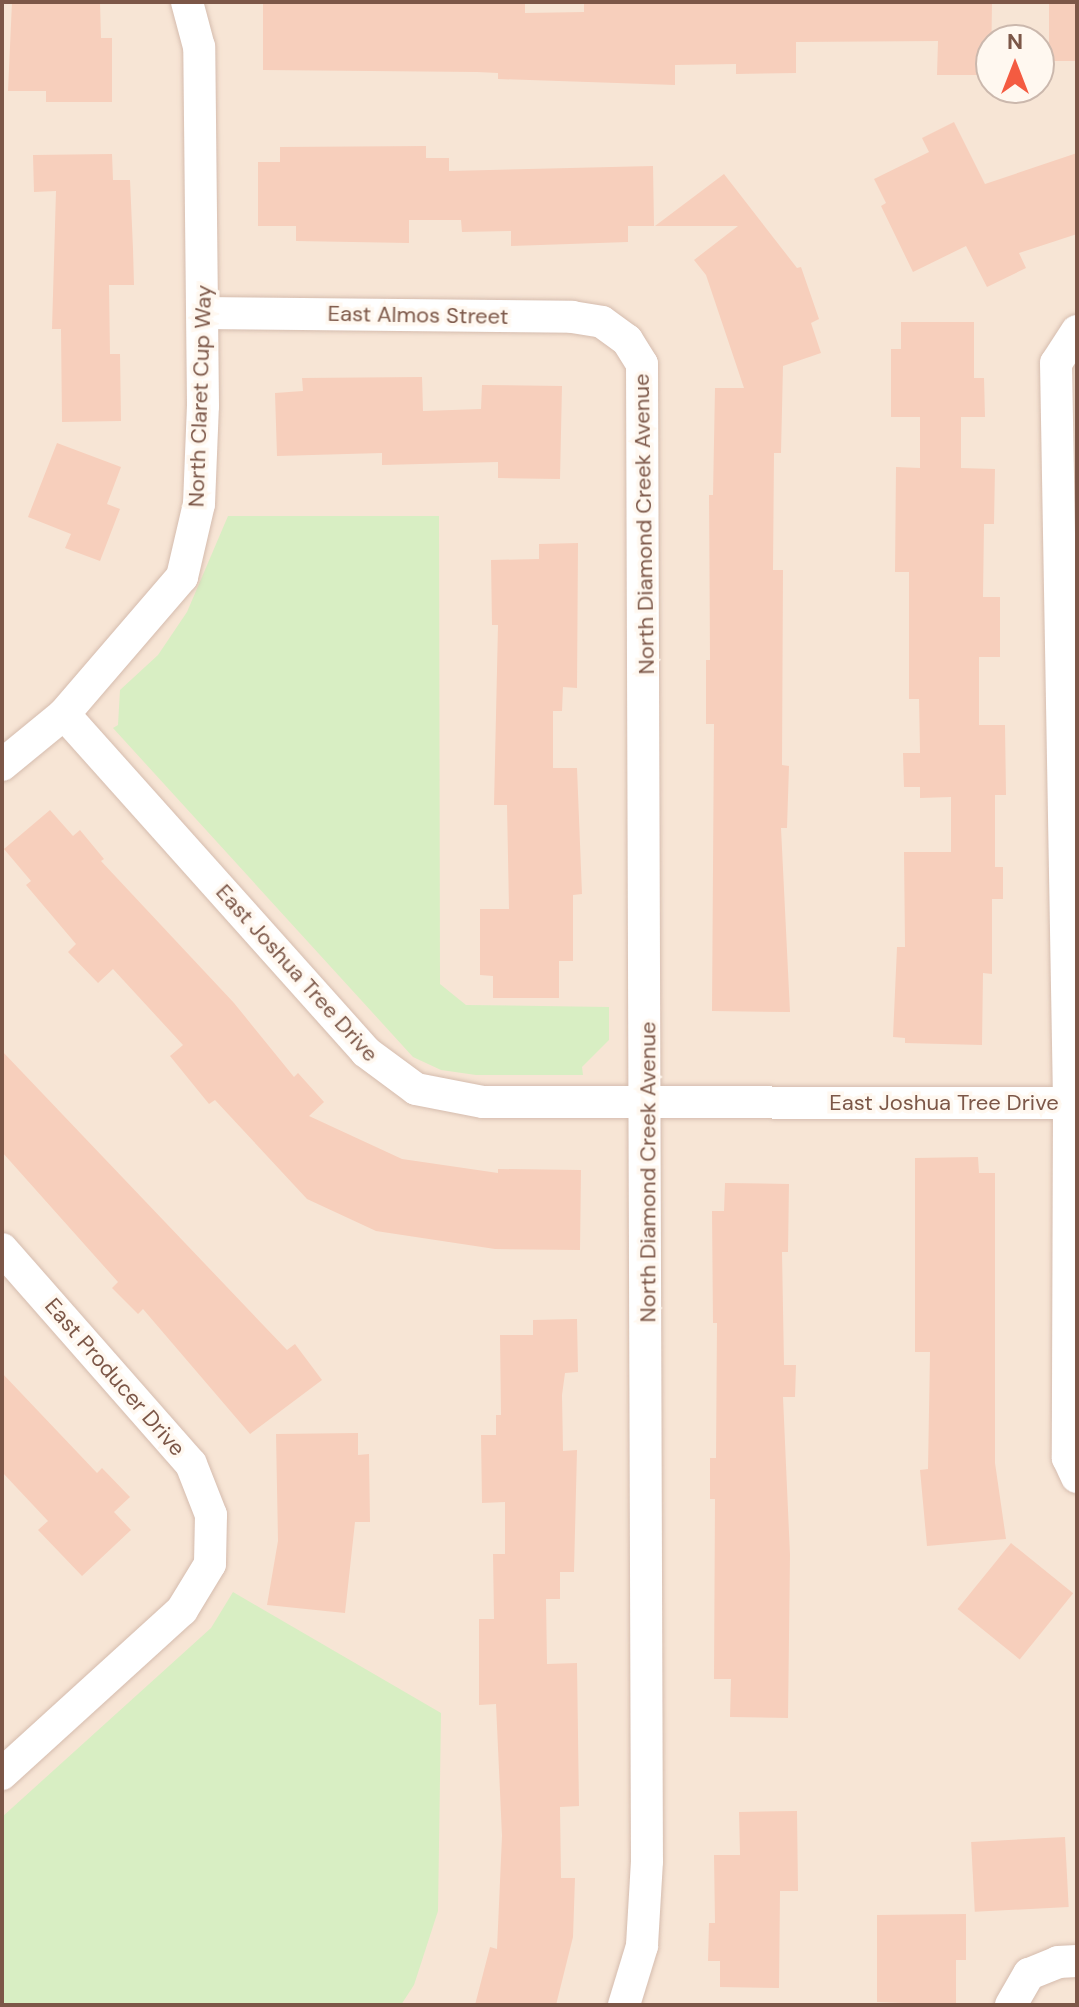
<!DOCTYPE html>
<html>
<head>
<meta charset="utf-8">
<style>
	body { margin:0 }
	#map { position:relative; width:1079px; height:2007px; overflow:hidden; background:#fef4e7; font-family:"DM Sans",sans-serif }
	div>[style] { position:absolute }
	.residential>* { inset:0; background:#f7e5d5 }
	.green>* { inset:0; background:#d8eec3 }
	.building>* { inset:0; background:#f7cfbc; transform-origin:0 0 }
	.roads { filter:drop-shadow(0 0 2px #d5bcae) drop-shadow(0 0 2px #d5bcae) }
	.minor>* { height:32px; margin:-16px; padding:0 16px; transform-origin:16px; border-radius:16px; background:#fff }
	span { translate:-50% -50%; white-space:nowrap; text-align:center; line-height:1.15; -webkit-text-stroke:7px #fff8f0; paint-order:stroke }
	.street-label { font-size:22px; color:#7c5748 }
	.frame { position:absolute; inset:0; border:4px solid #7c5748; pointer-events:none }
	.north { position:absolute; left:975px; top:24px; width:80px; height:80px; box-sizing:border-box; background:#fff8f0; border:2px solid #cbb8ad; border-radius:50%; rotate:0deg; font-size:22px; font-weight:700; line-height:32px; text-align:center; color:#7c5748 }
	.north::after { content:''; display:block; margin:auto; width:28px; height:36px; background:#f45b41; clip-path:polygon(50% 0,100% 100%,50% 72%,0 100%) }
</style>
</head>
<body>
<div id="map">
	<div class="residential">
		<i style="clip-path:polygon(evenodd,2px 2px,1077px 2px,1077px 2005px,2px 2005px,2px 2px,991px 40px,1039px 40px,1039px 88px,991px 88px,991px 40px)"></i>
	</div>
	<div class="green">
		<i style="clip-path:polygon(228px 516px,439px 516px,440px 984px,466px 1005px,609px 1007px,609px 1040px,582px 1067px,583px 1075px,476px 1075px,441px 1070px,413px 1057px,113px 728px,118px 725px,120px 690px,158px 655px,187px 612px)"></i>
		<i style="clip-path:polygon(233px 1592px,441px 1713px,438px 1911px,414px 1985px,401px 2005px,2px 2005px,2px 1817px,211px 1628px)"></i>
	</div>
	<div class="building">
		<i style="clip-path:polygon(12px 2px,100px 2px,101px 38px,112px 38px,112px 102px,46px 102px,46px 91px,8px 91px)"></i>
		<i style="clip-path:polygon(263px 2px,525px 2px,525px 13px,584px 12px,584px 2px,992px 2px,991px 75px,937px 75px,938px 41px,796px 42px,796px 73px,736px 74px,736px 64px,675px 65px,675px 85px,498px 79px,498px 73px,477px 72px,263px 70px)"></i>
		<i style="left:1049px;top:2px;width:28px;height:59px"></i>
		<i style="clip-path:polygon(954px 122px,985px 184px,1077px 153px,1077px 234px,1019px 253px,1026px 268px,987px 287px,966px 246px,913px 272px,881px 206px,886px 203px,874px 179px,929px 152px,922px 138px)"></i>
		<i style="clip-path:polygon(426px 146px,426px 158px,449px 158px,449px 171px,653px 166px,654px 226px,628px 226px,628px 242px,511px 246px,511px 231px,462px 232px,461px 220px,409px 220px,409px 243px,296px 241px,296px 226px,258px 226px,258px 162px,280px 162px,280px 147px)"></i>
		<i style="clip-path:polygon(112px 154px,113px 180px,130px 180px,133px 249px,134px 285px,109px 285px,110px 354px,120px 354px,121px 421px,62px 422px,61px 329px,52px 329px,56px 191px,34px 192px,33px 155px)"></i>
		<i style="clip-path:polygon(724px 174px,797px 268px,801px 267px,819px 319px,811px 323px,821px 353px,783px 366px,781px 453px,774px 453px,773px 570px,783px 570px,782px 765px,789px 766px,787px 828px,781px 828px,790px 1012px,712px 1011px,714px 724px,706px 724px,706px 660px,710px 660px,709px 495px,713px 495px,715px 388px,744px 388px,706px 275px,694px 260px,738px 226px,655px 226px)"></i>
		<i style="clip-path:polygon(901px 322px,974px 322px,974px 378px,984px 378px,985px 417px,961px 417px,961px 468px,995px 469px,994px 524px,984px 524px,983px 597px,1000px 597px,1000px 657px,979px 657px,979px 725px,1005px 725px,1006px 795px,995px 795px,995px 867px,1003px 867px,1003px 899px,992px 899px,992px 974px,983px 973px,982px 1045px,905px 1043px,905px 1038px,893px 1037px,897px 947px,905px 947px,904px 852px,951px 852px,951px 797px,920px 798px,920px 787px,904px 787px,903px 753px,920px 753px,919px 699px,909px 699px,909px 572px,895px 572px,896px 467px,920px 468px,920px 417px,891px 417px,891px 349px,901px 349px)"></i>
		<i style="clip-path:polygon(422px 377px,423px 411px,481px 409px,482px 385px,562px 386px,560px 479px,498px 478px,498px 462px,382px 465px,382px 453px,277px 456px,275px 393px,303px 391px,302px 378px)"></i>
		<i style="clip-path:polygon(57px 443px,121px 467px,107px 504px,120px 509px,100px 561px,65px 548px,71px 534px,28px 517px)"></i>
		<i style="clip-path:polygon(578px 543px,577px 688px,563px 687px,562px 711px,553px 711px,553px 768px,577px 768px,582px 894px,573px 895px,573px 961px,559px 961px,559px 998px,493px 998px,493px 976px,480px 975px,480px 909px,509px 909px,507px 805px,494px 805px,498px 625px,492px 625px,491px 560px,539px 559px,539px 544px)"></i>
		<i style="clip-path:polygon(50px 810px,73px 836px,80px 830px,104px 859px,101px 861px,234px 1003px,294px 1077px,298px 1073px,324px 1102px,309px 1116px,402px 1159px,498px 1173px,498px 1169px,581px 1170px,580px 1250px,495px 1249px,376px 1231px,307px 1199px,215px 1100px,209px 1104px,170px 1056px,183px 1045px,113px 969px,98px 983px,68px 952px,76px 944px,26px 885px,31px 881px,4px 849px)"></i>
		<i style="clip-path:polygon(2px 1051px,287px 1350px,295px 1344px,322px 1380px,250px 1434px,143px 1309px,138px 1314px,112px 1288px,118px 1282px,2px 1152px)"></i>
		<i style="clip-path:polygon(978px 1157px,979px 1173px,995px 1173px,995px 1463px,1006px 1539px,927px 1546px,920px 1470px,928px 1469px,930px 1352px,915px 1352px,915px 1158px)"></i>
		<i style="clip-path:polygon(725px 1183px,789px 1184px,788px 1252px,782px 1252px,784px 1365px,796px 1365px,795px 1397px,783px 1397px,790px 1555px,788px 1718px,730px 1717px,731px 1679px,714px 1679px,715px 1499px,710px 1499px,710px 1458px,716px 1458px,717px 1323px,713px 1323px,712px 1211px,724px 1211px)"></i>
		<i style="clip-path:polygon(577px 1319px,578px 1372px,565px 1373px,562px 1395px,563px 1451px,577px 1450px,574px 1572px,560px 1572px,560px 1599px,546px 1599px,547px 1664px,577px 1663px,579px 1806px,560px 1807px,561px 1878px,575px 1878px,573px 1937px,556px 2005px,475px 2005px,490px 1947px,497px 1949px,502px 1836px,496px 1704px,479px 1705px,479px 1619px,494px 1619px,493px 1554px,505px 1554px,505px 1502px,482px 1503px,481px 1435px,496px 1435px,496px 1415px,501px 1415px,500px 1335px,533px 1335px,533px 1320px)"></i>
		<i style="clip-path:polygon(2px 1373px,97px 1473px,102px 1468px,130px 1497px,114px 1512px,131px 1530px,82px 1576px,38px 1530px,48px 1521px,2px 1472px)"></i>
		<i style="clip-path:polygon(358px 1433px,358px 1455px,369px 1454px,370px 1522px,355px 1522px,345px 1613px,267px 1605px,278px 1541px,276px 1434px)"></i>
		<i style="left:1011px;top:1543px;width:80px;height:85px;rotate:39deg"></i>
		<i style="clip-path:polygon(797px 1811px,798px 1891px,780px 1891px,779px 1988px,720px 1987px,720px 1961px,708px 1961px,709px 1923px,715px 1923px,714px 1855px,740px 1855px,739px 1812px)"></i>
		<i style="left:1065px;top:1837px;width:70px;height:94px;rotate:87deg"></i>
		<i style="clip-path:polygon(966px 1914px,966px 1960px,956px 1960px,956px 2005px,877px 2002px,877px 1915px)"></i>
	</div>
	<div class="roads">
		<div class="minor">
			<i style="left:203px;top:313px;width:369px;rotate:0.6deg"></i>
			<i style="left:572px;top:317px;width:30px;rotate:9deg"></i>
			<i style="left:602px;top:322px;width:31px;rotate:36deg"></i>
			<i style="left:627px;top:340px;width:28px;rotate:58deg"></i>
			<i style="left:642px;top:364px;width:1497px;rotate:89.81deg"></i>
			<i style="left:647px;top:1861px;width:85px;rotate:93.4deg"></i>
			<i style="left:642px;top:1946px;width:62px;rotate:107deg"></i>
			<i style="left:1077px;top:331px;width:38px;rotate:123deg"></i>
			<i style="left:1056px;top:363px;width:740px;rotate:88.99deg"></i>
			<i style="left:1069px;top:1103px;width:355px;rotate:90.2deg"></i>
			<i style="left:1068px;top:1458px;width:21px;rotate:65deg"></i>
			<i style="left:64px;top:714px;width:453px;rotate:48.2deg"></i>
			<i style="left:366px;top:1052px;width:62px;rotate:36.5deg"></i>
			<i style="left:416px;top:1089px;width:68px;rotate:11deg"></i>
			<i style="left:483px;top:1102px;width:594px;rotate:0.1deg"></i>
			<i style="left:2px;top:765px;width:80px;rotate:-39.4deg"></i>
			<i style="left:64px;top:714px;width:181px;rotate:-49.3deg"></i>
			<i style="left:182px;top:577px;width:75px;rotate:-76.9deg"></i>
			<i style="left:199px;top:504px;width:98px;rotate:-87.7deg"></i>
			<i style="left:203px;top:406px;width:359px;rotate:-90.6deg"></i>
			<i style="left:199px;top:47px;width:47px;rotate:-104.9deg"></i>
			<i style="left:2px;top:1249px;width:286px;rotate:48.7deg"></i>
			<i style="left:191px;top:1464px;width:55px;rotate:68.6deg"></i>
			<i style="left:211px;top:1515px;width:49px;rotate:91.2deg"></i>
			<i style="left:210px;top:1564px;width:54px;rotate:121.3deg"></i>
			<i style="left:182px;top:1610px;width:244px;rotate:137.7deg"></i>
			<i style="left:1011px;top:2005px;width:36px;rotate:-60deg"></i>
			<i style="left:1029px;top:1974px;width:31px;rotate:-22deg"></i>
			<i style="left:1058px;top:1962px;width:19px;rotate:-3deg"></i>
		</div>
	</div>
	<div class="street-label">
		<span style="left:418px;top:315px;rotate:1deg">East Almos Street</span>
		<span style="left:200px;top:396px;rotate:-88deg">North Claret Cup Way</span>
		<span style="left:644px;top:524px;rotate:-91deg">North Diamond Creek Avenue</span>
		<span style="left:297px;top:973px;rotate:48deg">East Joshua Tree Drive</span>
		<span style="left:944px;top:1103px">East Joshua Tree Drive</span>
		<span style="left:648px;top:1172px;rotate:-90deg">North Diamond Creek Avenue</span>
		<span style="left:115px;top:1377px;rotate:49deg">East Producer Drive</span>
	</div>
	<div class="frame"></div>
	<div class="north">N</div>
</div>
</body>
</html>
